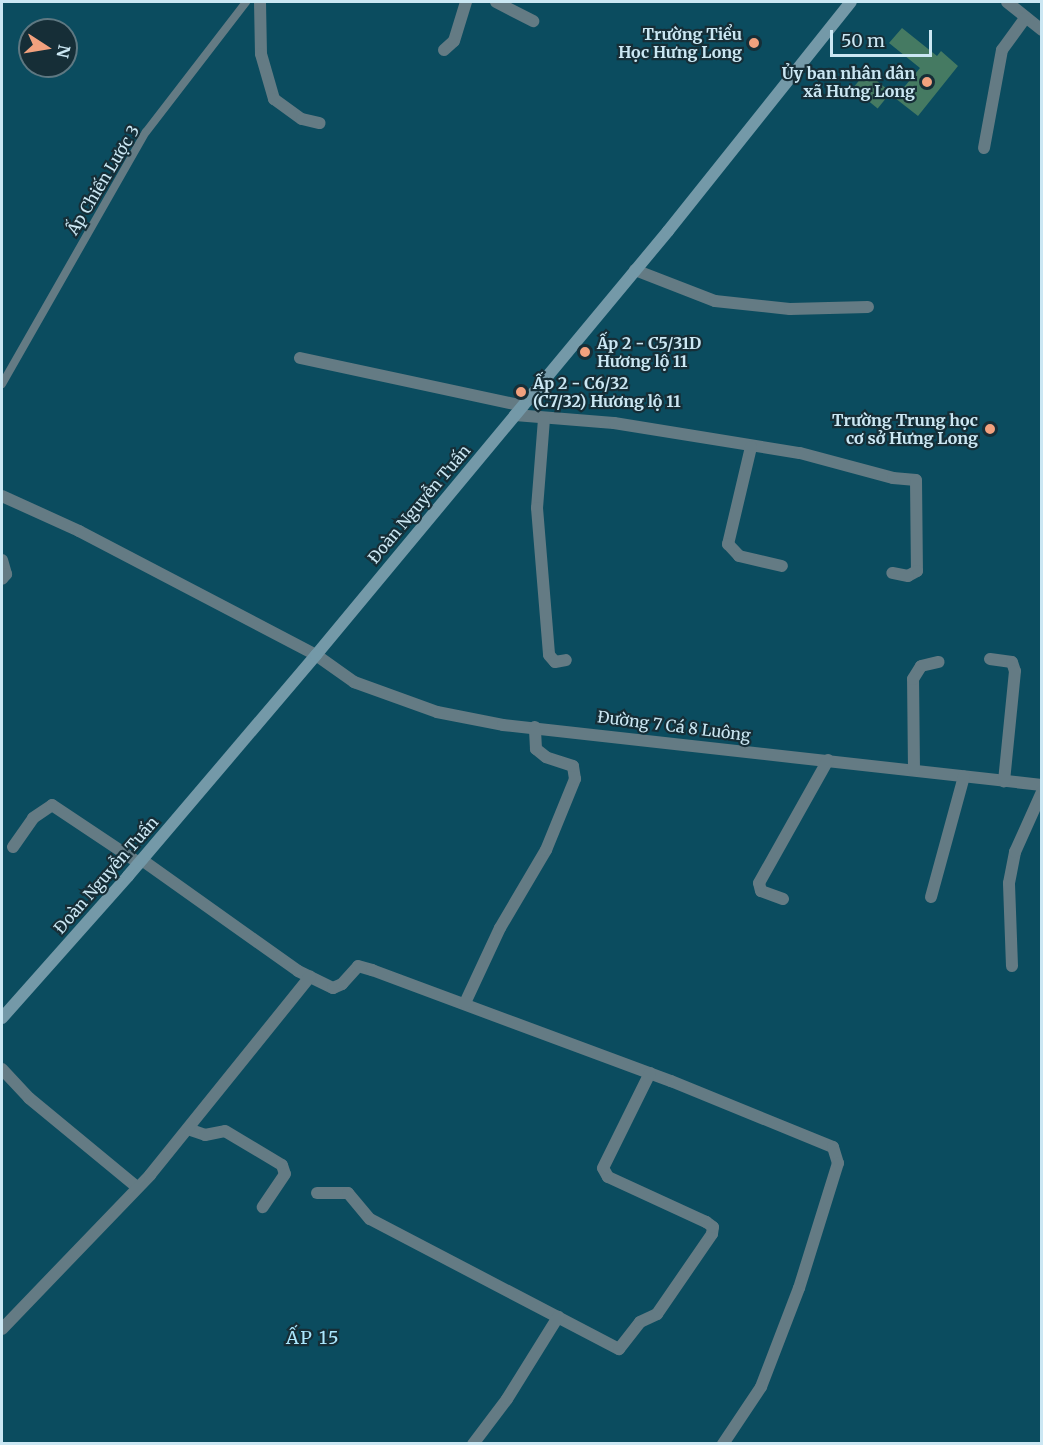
<!DOCTYPE html>
<html>
<head>
<meta charset="utf-8">
<style>
	body { margin:0 }
	#map { position:relative; width:1043px; height:1445px; overflow:hidden; background:#0b4c5f; font-family:Merriweather,serif }
	div>[style] { position:absolute }
	.building>* { inset:0; background:#457a62; transform-origin:0 0 }
	.lane>* { height:8px; margin:-4px; padding:0 4px; transform-origin:4px; border-radius:4px; background:#647b84 }
	.street>* { height:12px; margin:-6px; padding:0 6px; transform-origin:6px; border-radius:6px; background:#647b84 }
	.secondary>* { height:12px; margin:-6px; padding:0 6px; transform-origin:6px; border-radius:6px; background:#7499a8 }
	.dots>* { width:16px; height:16px; translate:-50% -50%; box-sizing:border-box; border:3px solid #162e37; border-radius:50% }
	span { translate:-50% -50%; white-space:nowrap; text-align:center; line-height:1.15; -webkit-text-stroke:4.5px #162e37; paint-order:stroke }
	.poi-label { font-size:16px; color:#cbe7f3; font-weight:700 }
	.right { translate:-100% -50%; text-align:right }
	.left { translate:0 -50%; text-align:left }
	.street-label { font-size:16px; color:#cbe7f3 }
	.neighbourhood-label { font-size:18px; color:#abe7fe; letter-spacing:1.5px }
	.frame { position:absolute; inset:0; border:3px solid #cbe7f3; pointer-events:none }
	.north { position:absolute; left:18px; top:18px; width:60px; height:60px; box-sizing:border-box; background:#162e37; border:2px solid #5e7882; border-radius:50%; rotate:102deg; font-size:16px; font-weight:700; line-height:24px; text-align:center; color:#cbe7f3 }
	.north::after { content:''; display:block; margin:auto; width:21px; height:27px; background:#f2a17e; clip-path:polygon(50% 0,100% 100%,50% 72%,0 100%) }
	.scale { position:absolute; left:830px; top:30px; width:102px; height:27px; box-sizing:border-box; border:3px solid #cbe7f3; border-top:0; padding-left:8px; font-size:18px; line-height:21px; white-space:nowrap; color:#cbe7f3; -webkit-text-stroke:4px #162e37; paint-order:stroke }
</style>
</head>
<body>
<div id="map">
	<div class="building">
		<i style="clip-path:polygon(902px 28px,937px 56px,941px 51px,958px 66px,918px 116px,895px 98px,920px 68px,889px 43px)"></i>
		<i style="left:866px;top:72px;width:32px;height:21px;rotate:39deg"></i>
	</div>
	<div class="lane">
		<i style="left:2px;top:384px;width:290px;rotate:-60.3deg"></i>
		<i style="left:146px;top:132px;width:164px;rotate:-52.4deg"></i>
	</div>
	<div class="street">
		<i style="left:260px;top:2px;width:52px;rotate:88.9deg"></i>
		<i style="left:261px;top:54px;width:47px;rotate:73.9deg"></i>
		<i style="left:274px;top:99px;width:34px;rotate:36deg"></i>
		<i style="left:302px;top:119px;width:18px;rotate:13deg"></i>
		<i style="left:496px;top:2px;width:42px;rotate:27.2deg"></i>
		<i style="left:1007px;top:2px;width:45px;rotate:38.7deg"></i>
		<i style="left:444px;top:50px;width:13px;rotate:-42deg"></i>
		<i style="left:454px;top:41px;width:41px;rotate:-72.9deg"></i>
		<i style="left:984px;top:148px;width:100px;rotate:-79.6deg"></i>
		<i style="left:1002px;top:50px;width:39px;rotate:-54deg"></i>
		<i style="left:635px;top:270px;width:86px;rotate:21.2deg"></i>
		<i style="left:715px;top:301px;width:75px;rotate:6.1deg"></i>
		<i style="left:790px;top:309px;width:78px;rotate:-1.5deg"></i>
		<i style="left:300px;top:358px;width:228px;rotate:12.1deg"></i>
		<i style="left:515px;top:415px;width:99px;rotate:4.6deg"></i>
		<i style="left:614px;top:423px;width:188px;rotate:9.2deg"></i>
		<i style="left:800px;top:453px;width:96px;rotate:15deg"></i>
		<i style="left:893px;top:478px;width:23px;rotate:5deg"></i>
		<i style="left:916px;top:480px;width:91px;rotate:89.4deg"></i>
		<i style="left:917px;top:571px;width:10px;rotate:151deg"></i>
		<i style="left:908px;top:576px;width:16px;rotate:-169deg"></i>
		<i style="left:544px;top:419px;width:89px;rotate:94.5deg"></i>
		<i style="left:537px;top:508px;width:147px;rotate:85.3deg"></i>
		<i style="left:549px;top:655px;width:9px;rotate:49deg"></i>
		<i style="left:555px;top:662px;width:11px;rotate:-10deg"></i>
		<i style="left:751px;top:447px;width:100px;rotate:103.3deg"></i>
		<i style="left:728px;top:544px;width:16px;rotate:47deg"></i>
		<i style="left:739px;top:556px;width:44px;rotate:13.1deg"></i>
		<i style="left:2px;top:496px;width:85px;rotate:24.4deg"></i>
		<i style="left:79px;top:531px;width:267px;rotate:27.6deg"></i>
		<i style="left:316px;top:655px;width:47px;rotate:35.4deg"></i>
		<i style="left:354px;top:682px;width:88px;rotate:19.9deg"></i>
		<i style="left:437px;top:712px;width:67px;rotate:11.1deg"></i>
		<i style="left:503px;top:725px;width:542px;rotate:6.35deg"></i>
		<i style="left:2px;top:560px;width:15px;rotate:74deg"></i>
		<i style="left:6px;top:574px;width:6px;rotate:129deg"></i>
		<i style="left:990px;top:659px;width:22px;rotate:8deg"></i>
		<i style="left:1012px;top:662px;width:9px;rotate:72deg"></i>
		<i style="left:1015px;top:671px;width:111px;rotate:95.7deg"></i>
		<i style="left:914px;top:770px;width:91px;rotate:-90.6deg"></i>
		<i style="left:913px;top:679px;width:15px;rotate:-58deg"></i>
		<i style="left:921px;top:666px;width:18px;rotate:-13deg"></i>
		<i style="left:13px;top:847px;width:35px;rotate:-55deg"></i>
		<i style="left:33px;top:818px;width:23px;rotate:-34deg"></i>
		<i style="left:52px;top:805px;width:105px;rotate:33.7deg"></i>
		<i style="left:142px;top:860px;width:191px;rotate:35.4deg"></i>
		<i style="left:298px;top:971px;width:39px;rotate:26deg"></i>
		<i style="left:333px;top:988px;width:10px;rotate:-24deg"></i>
		<i style="left:342px;top:984px;width:24px;rotate:-48deg"></i>
		<i style="left:358px;top:966px;width:15px;rotate:16deg"></i>
		<i style="left:372px;top:970px;width:319px;rotate:20.4deg"></i>
		<i style="left:671px;top:1081px;width:175px;rotate:22.2deg"></i>
		<i style="left:833px;top:1147px;width:17px;rotate:73deg"></i>
		<i style="left:838px;top:1163px;width:131px;rotate:107.3deg"></i>
		<i style="left:799px;top:1288px;width:106px;rotate:111deg"></i>
		<i style="left:761px;top:1387px;width:69px;rotate:123.7deg"></i>
		<i style="left:931px;top:897px;width:125px;rotate:-74.7deg"></i>
		<i style="left:783px;top:899px;width:23px;rotate:-160deg"></i>
		<i style="left:761px;top:891px;width:8px;rotate:-104deg"></i>
		<i style="left:759px;top:883px;width:141px;rotate:-60.7deg"></i>
		<i style="left:1012px;top:966px;width:83px;rotate:-92.1deg"></i>
		<i style="left:1009px;top:883px;width:32px;rotate:-79deg"></i>
		<i style="left:1015px;top:852px;width:66px;rotate:-65.8deg"></i>
		<i style="left:465px;top:1003px;width:83px;rotate:-65deg"></i>
		<i style="left:500px;top:928px;width:91px;rotate:-59.5deg"></i>
		<i style="left:546px;top:850px;width:77px;rotate:-67.8deg"></i>
		<i style="left:575px;top:779px;width:13px;rotate:-99deg"></i>
		<i style="left:573px;top:766px;width:28px;rotate:-162deg"></i>
		<i style="left:546px;top:757px;width:13px;rotate:-141deg"></i>
		<i style="left:536px;top:749px;width:22px;rotate:-93deg"></i>
		<i style="left:2px;top:1069px;width:40px;rotate:47deg"></i>
		<i style="left:29px;top:1098px;width:140px;rotate:39.5deg"></i>
		<i style="left:188px;top:1129px;width:18px;rotate:19deg"></i>
		<i style="left:205px;top:1135px;width:20px;rotate:-11deg"></i>
		<i style="left:225px;top:1131px;width:66px;rotate:30.8deg"></i>
		<i style="left:282px;top:1165px;width:9px;rotate:72deg"></i>
		<i style="left:285px;top:1174px;width:40px;rotate:124deg"></i>
		<i style="left:317px;top:1193px;width:31px"></i>
		<i style="left:348px;top:1193px;width:34px;rotate:50deg"></i>
		<i style="left:370px;top:1219px;width:281px;rotate:27.6deg"></i>
		<i style="left:619px;top:1349px;width:34px;rotate:-52deg"></i>
		<i style="left:640px;top:1322px;width:19px;rotate:-25deg"></i>
		<i style="left:657px;top:1314px;width:97px;rotate:-55.5deg"></i>
		<i style="left:712px;top:1234px;width:7px;rotate:-82deg"></i>
		<i style="left:713px;top:1227px;width:9px;rotate:-144deg"></i>
		<i style="left:706px;top:1222px;width:108px;rotate:-155.3deg"></i>
		<i style="left:608px;top:1177px;width:10px;rotate:-119deg"></i>
		<i style="left:603px;top:1168px;width:106px;rotate:-63.7deg"></i>
		<i style="left:2px;top:1329px;width:214px;rotate:-46.1deg"></i>
		<i style="left:150px;top:1175px;width:255px;rotate:-51.1deg"></i>
		<i style="left:473px;top:1444px;width:56px;rotate:-52.9deg"></i>
		<i style="left:507px;top:1399px;width:97px;rotate:-58.1deg"></i>
	</div>
	<div class="secondary">
		<i style="left:2px;top:1018px;width:190px;rotate:-48.4deg"></i>
		<i style="left:128px;top:876px;width:290px;rotate:-49.6deg"></i>
		<i style="left:316px;top:655px;width:551px;rotate:-50.3deg"></i>
		<i style="left:668px;top:231px;width:293px;rotate:-51.4deg"></i>
	</div>
	<div class="dots">
		<i style="left:754px;top:43px;background:#f2a17e"></i>
		<i style="left:927px;top:82px;background:#f2a17e"></i>
		<i style="left:585px;top:352px;background:#f2a17e"></i>
		<i style="left:521px;top:392px;background:#f2a17e"></i>
		<i style="left:990px;top:429px;background:#f2a17e"></i>
	</div>
	<div class="poi-label">
		<span class="right" style="left:742px;top:43px">Trường Tiểu<br>Học Hưng Long</span>
		<span class="right" style="left:915px;top:82px">Ủy ban nhân dân<br>xã Hưng Long</span>
		<span class="left" style="left:597px;top:352px">Ấp 2 - C5/31D<br>Hương lộ 11</span>
		<span class="left" style="left:533px;top:392px">Ấp 2 - C6/32<br>(C7/32) Hương lộ 11</span>
		<span class="right" style="left:978px;top:429px">Trường Trung học<br>cơ sở Hưng Long</span>
	</div>
	<div class="street-label">
		<span style="left:103px;top:180px;rotate:-59deg">Ấp Chiến Lược 3</span>
		<span style="left:419px;top:504px;rotate:-50deg">Đoàn Nguyễn Tuấn</span>
		<span style="left:674px;top:726px;rotate:7deg">Đường 7 Cá 8 Luông</span>
		<span style="left:106px;top:875px;rotate:-49deg">Đoàn Nguyễn Tuấn</span>
	</div>
	<div class="neighbourhood-label">
		<span style="left:313px;top:1338px">ẤP 15</span>
	</div>
	<div class="frame"></div>
	<div class="north">N</div>
	<div class="scale">50 m</div>
</div>
</body>
</html>
